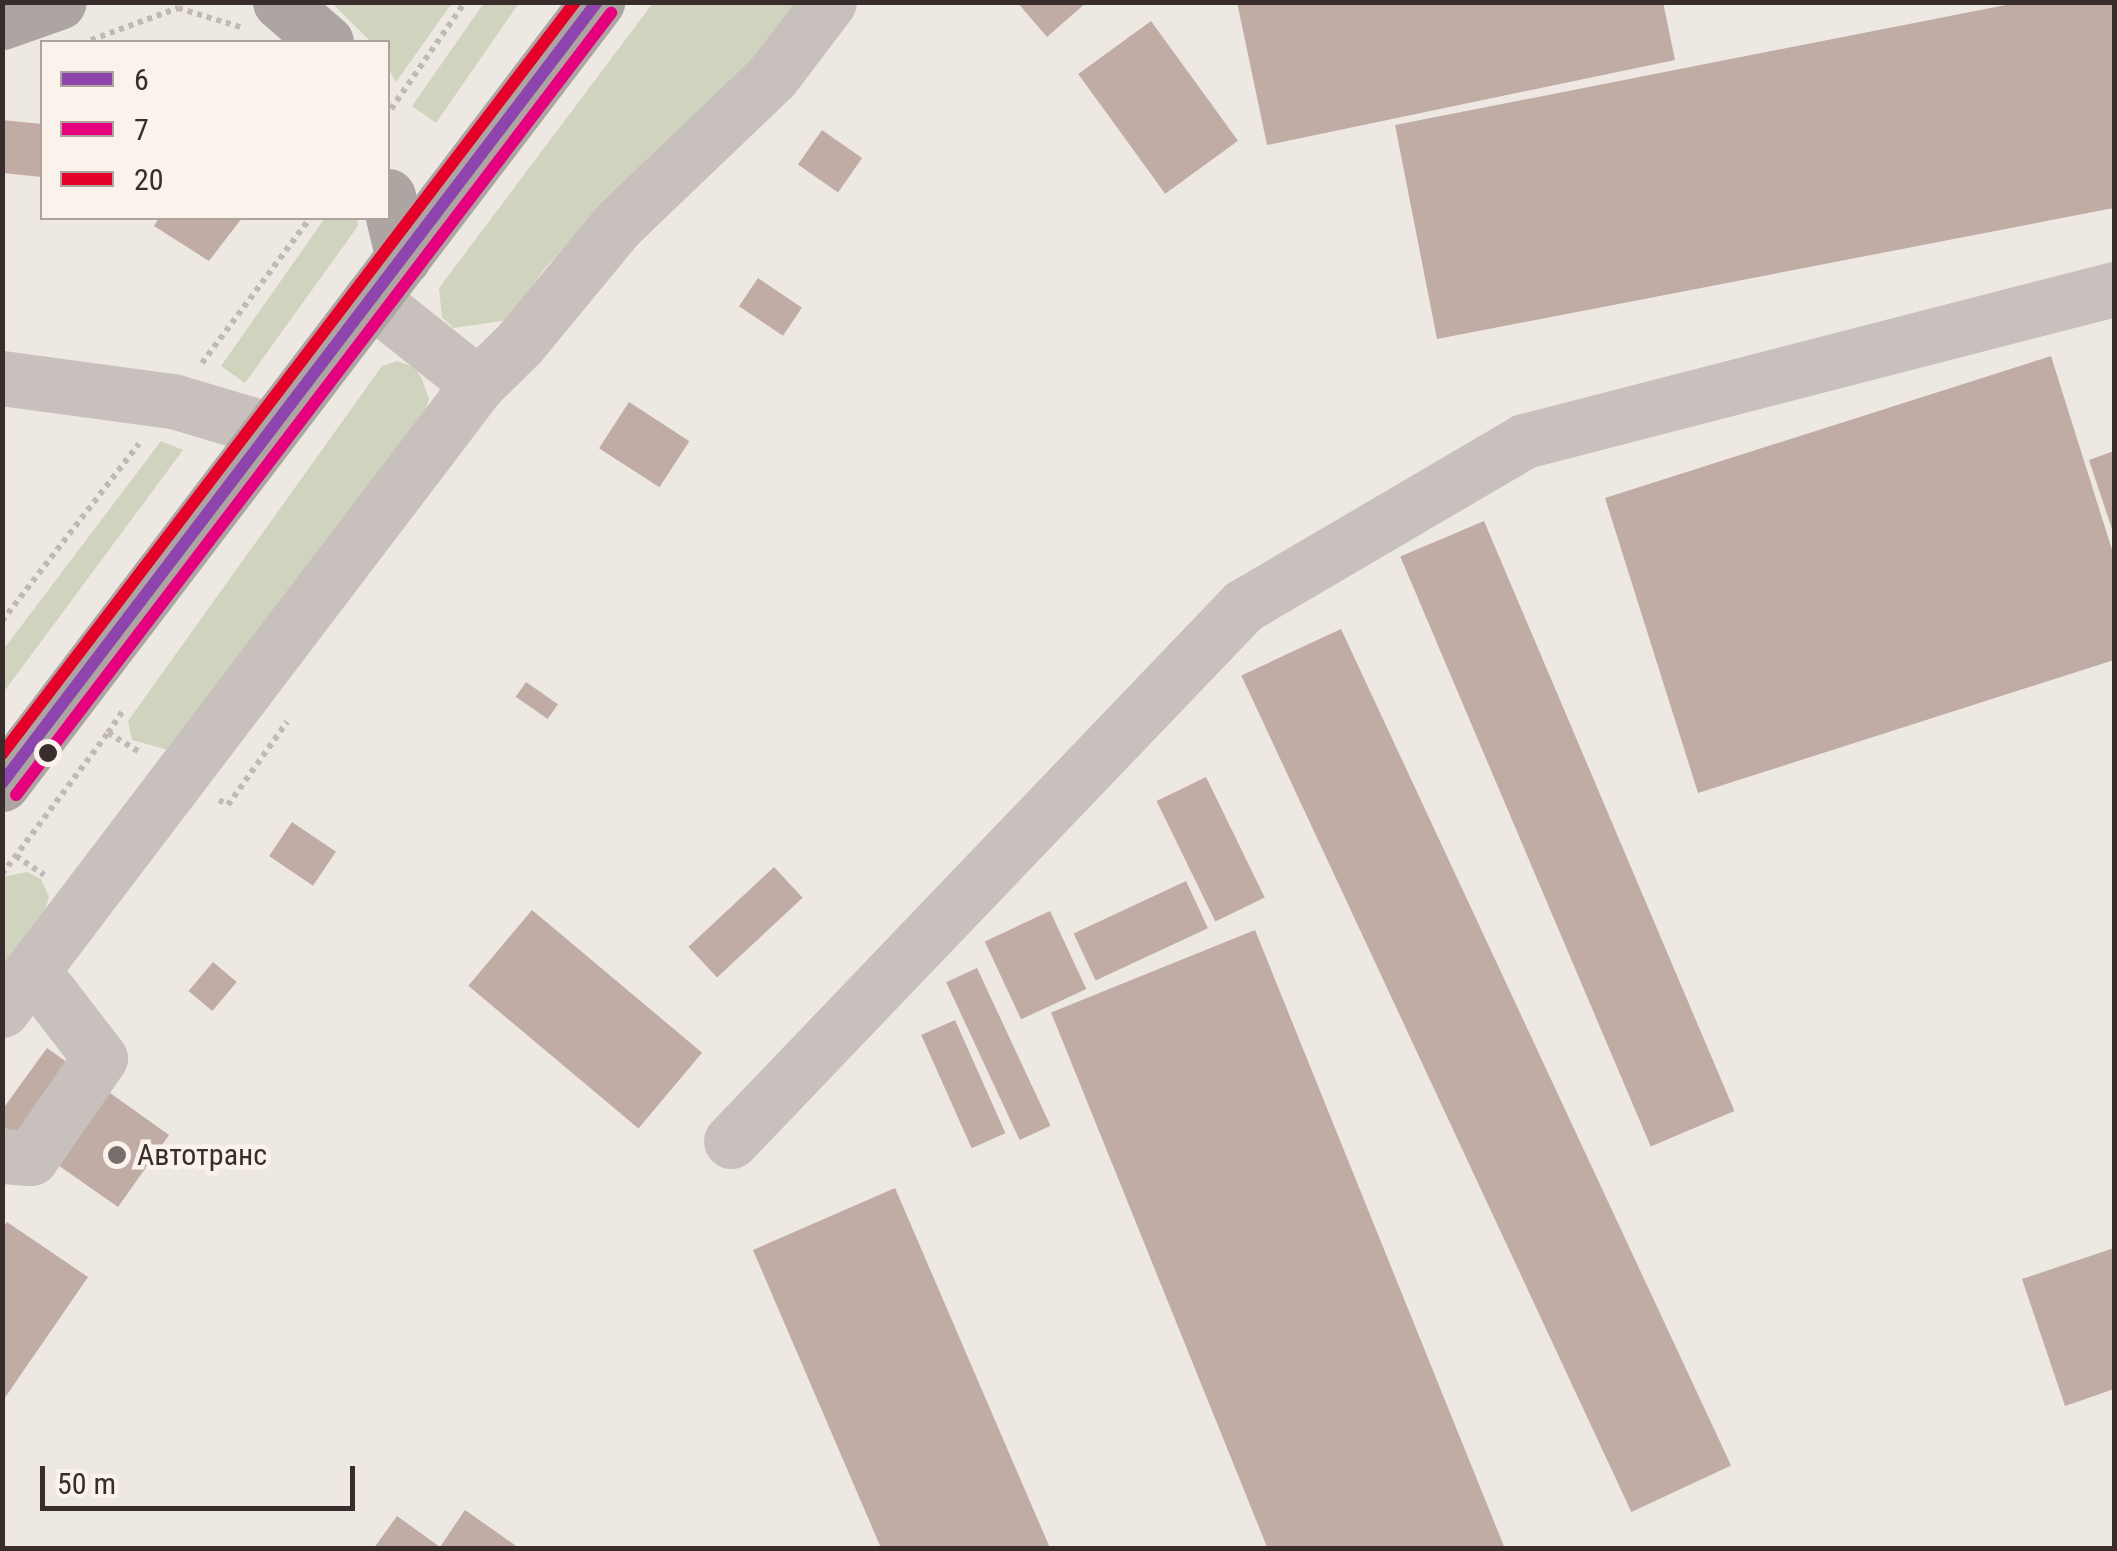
<!DOCTYPE html>
<html>
<head>
<meta charset="utf-8">
<style>
	body { margin:0 }
	#map { position:relative; width:2117px; height:1551px; overflow:hidden; background:#eee8e3; font-family:"Roboto Condensed",sans-serif }
	div>[style] { position:absolute }
	.green>* { inset:0; background:#d0d3bd }
	.building>* { inset:0; background:#c1aca5; transform-origin:0 0 }
	.path>* { height:6px; margin-top:-3px; transform-origin:0; background:repeating-linear-gradient(90deg,#c0b9b4 0 5px,transparent 0 10px) }
	.minor>* { height:55px; margin:-27.5px; padding:0 27.5px; transform-origin:27.5px; border-radius:27.5px; background:#c7c0bc }
	.major>* { height:55px; margin:-27.5px; padding:0 27.5px; transform-origin:27.5px; border-radius:27.5px; background:#aca5a1 }
	.bus-1>* { height:12px; margin:-6px; padding:0 6px; transform-origin:6px; border-radius:6px; background:#8e44ad }
	.bus-2>* { height:12px; margin:-6px; padding:0 6px; transform-origin:6px; border-radius:6px; background:#e5007d }
	.bus-3>* { height:12px; margin:-6px; padding:0 6px; transform-origin:6px; border-radius:6px; background:#e4002b }
	.dots>* { width:28px; height:28px; translate:-50% -50%; box-sizing:border-box; border:5px solid #faf2eb; border-radius:50% }
	span { translate:-50% -50%; white-space:nowrap; text-align:center; line-height:1.15; -webkit-text-stroke:9px #faf2eb; paint-order:stroke }
	.poi-label { font-size:30px; color:#382d2a }
	.left { translate:0 -50%; text-align:left }
	.frame { position:absolute; inset:0; border:5px solid #382d2a; pointer-events:none }
	.legend { position:absolute; left:40px; top:40px; width:350px; height:180px; box-sizing:border-box; background:#faf2eb; border:2px solid #aca39e; margin:0; padding:12px 18px; list-style:none; font-size:30px; color:#382d2a }
	.legend li { display:flex; align-items:center; gap:20px; height:50px }
	.legend b { width:50px; border:2px solid #aca39e }
	.scale { position:absolute; left:40px; top:1466px; width:315px; height:45px; box-sizing:border-box; border:5px solid #382d2a; border-top:0; padding-left:12px; font-size:30px; line-height:35px; white-space:nowrap; color:#382d2a; -webkit-text-stroke:8px #faf2eb; paint-order:stroke }
</style>
</head>
<body>
<div id="map">
	<div class="green">
		<i style="clip-path:polygon(332px 3px,452px 3px,396px 82px,388px 68px,388px 42px,371px 42px)"></i>
		<i style="clip-path:polygon(484px 3px,519px 3px,436px 123px,412px 106px)"></i>
		<i style="clip-path:polygon(653px 3px,800px 3px,702px 126px,589px 219px,542px 272px,509px 320px,453px 328px,442px 317px,439px 288px)"></i>
		<i style="clip-path:polygon(325px 218px,357px 218px,358px 226px,245px 383px,221px 366px)"></i>
		<i style="clip-path:polygon(397px 361px,414px 367px,421px 377px,429px 399px,423px 418px,172px 751px,132px 740px,128px 721px,382px 366px)"></i>
		<i style="clip-path:polygon(161px 441px,183px 450px,3px 693px,3px 650px)"></i>
		<i style="clip-path:polygon(27px 872px,41px 879px,49px 897px,45px 910px,3px 967px,3px 877px)"></i>
	</div>
	<div class="building">
		<i style="clip-path:polygon(1017px 2px,1087px 2px,1047px 37px)"></i>
		<i style="clip-path:polygon(1237px 2px,1663px 2px,1675px 60px,1267px 145px)"></i>
		<i style="clip-path:polygon(2021px 2px,2114px 2px,2114px 208px,1437px 339px,1395px 125px)"></i>
		<i style="left:1151px;top:21px;width:148px;height:90px;rotate:54deg"></i>
		<i style="clip-path:polygon(2px 120px,42px 124px,42px 177px,2px 173px)"></i>
		<i style="left:822px;top:130px;width:49px;height:42px;rotate:35deg"></i>
		<i style="clip-path:polygon(159px 218px,242px 218px,209px 261px,154px 226px)"></i>
		<i style="left:758px;top:278px;width:53px;height:34px;rotate:34deg"></i>
		<i style="clip-path:polygon(2051px 356px,2114px 556px,2114px 660px,1698px 793px,1605px 498px)"></i>
		<i style="left:629px;top:402px;width:72px;height:55px;rotate:33deg"></i>
		<i style="clip-path:polygon(2114px 451px,2114px 535px,2089px 460px)"></i>
		<i style="left:1484px;top:521px;width:641px;height:91px;rotate:67deg"></i>
		<i style="left:1341px;top:629px;width:923px;height:110px;rotate:65deg"></i>
		<i style="left:526px;top:682px;width:39px;height:18px;rotate:35deg"></i>
		<i style="left:1206px;top:777px;width:134px;height:55px;rotate:64deg"></i>
		<i style="left:292px;top:822px;width:53px;height:41px;rotate:34deg"></i>
		<i style="left:774px;top:867px;width:42px;height:117px;rotate:47deg"></i>
		<i style="left:1186px;top:881px;width:52px;height:124px;rotate:65deg"></i>
		<i style="left:532px;top:910px;width:222px;height:99px;rotate:40deg"></i>
		<i style="left:1050px;top:911px;width:86px;height:72px;rotate:65deg"></i>
		<i style="left:1255px;top:930px;width:669px;height:220px;rotate:68deg"></i>
		<i style="left:213px;top:962px;width:31px;height:38px;rotate:40deg"></i>
		<i style="left:977px;top:968px;width:174px;height:34px;rotate:65deg"></i>
		<i style="left:955px;top:1020px;width:124px;height:37px;rotate:66deg"></i>
		<i style="clip-path:polygon(47px 1048px,169px 1135px,118px 1207px,2px 1126px,2px 1110px)"></i>
		<i style="clip-path:polygon(895px 1188px,1050px 1548px,881px 1548px,753px 1250px)"></i>
		<i style="clip-path:polygon(7px 1222px,88px 1277px,2px 1402px,2px 1229px)"></i>
		<i style="clip-path:polygon(2114px 1248px,2114px 1389px,2065px 1406px,2022px 1279px)"></i>
		<i style="clip-path:polygon(465px 1510px,519px 1548px,374px 1548px,397px 1516px,440px 1547px)"></i>
	</div>
	<div class="path">
		<i style="left:91px;top:40px;width:93px;rotate:-20.2deg"></i>
		<i style="left:178px;top:8px;width:65px;rotate:17deg"></i>
		<i style="left:391px;top:109px;width:130px;rotate:-55.3deg"></i>
		<i style="left:202px;top:363px;width:181px;rotate:-53.3deg"></i>
		<i style="left:2px;top:621px;width:224px;rotate:-52.3deg"></i>
		<i style="left:122px;top:712px;width:25px;rotate:124deg"></i>
		<i style="left:108px;top:733px;width:37px;rotate:31deg"></i>
		<i style="left:219px;top:800px;width:10px;rotate:29deg"></i>
		<i style="left:228px;top:805px;width:102px;rotate:-54.6deg"></i>
		<i style="left:16px;top:856px;width:34px;rotate:34deg"></i>
		<i style="left:2px;top:874px;width:176px;rotate:-53.1deg"></i>
	</div>
	<div class="minor">
		<i style="left:2px;top:378px;width:173px;rotate:7.7deg"></i>
		<i style="left:173px;top:401px;width:101px;rotate:16.6deg"></i>
		<i style="left:478px;top:384px;width:57px;rotate:-44.3deg"></i>
		<i style="left:519px;top:344px;width:154px;rotate:-50.5deg"></i>
		<i style="left:617px;top:225px;width:214px;rotate:-43.7deg"></i>
		<i style="left:772px;top:77px;width:94px;rotate:-52.8deg"></i>
		<i style="left:2px;top:1010px;width:786px;rotate:-52.75deg"></i>
		<i style="left:478px;top:384px;width:137px;rotate:-141.5deg"></i>
		<i style="left:731px;top:1141px;width:741px;rotate:-46.26deg"></i>
		<i style="left:1243px;top:606px;width:326px;rotate:-30.4deg"></i>
		<i style="left:1524px;top:441px;width:609px;rotate:-14.45deg"></i>
		<i style="left:2px;top:1156px;width:29px;rotate:4deg"></i>
		<i style="left:31px;top:1158px;width:121px;rotate:-55.4deg"></i>
		<i style="left:100px;top:1058px;width:111px;rotate:-127.7deg"></i>
	</div>
	<div class="major">
		<i style="left:280px;top:2px;width:61px;rotate:41deg"></i>
		<i style="left:2px;top:22px;width:60px;rotate:-19.3deg"></i>
		<i style="left:388px;top:196px;width:64px;rotate:76.4deg"></i>
		<i style="left:2px;top:784px;width:983px;rotate:-52.73deg"></i>
	</div>
	<div class="bus-1">
		<i style="left:2px;top:783px;width:982px;rotate:-52.7deg"></i>
	</div>
	<div class="bus-2">
		<i style="left:16px;top:795px;width:983px;rotate:-52.73deg"></i>
	</div>
	<div class="bus-3">
		<i style="left:2px;top:754px;width:945px;rotate:-52.69deg"></i>
	</div>
	<div class="dots">
		<i style="left:48px;top:753px;background:#382d2a"></i>
		<i style="left:117px;top:1155px;background:#786e6b"></i>
	</div>
	<div class="poi-label">
		<span class="left" style="left:137px;top:1155px">Автотранс</span>
	</div>
	<div class="frame"></div>
	<ul class="legend">
	<li><b style="height:12px;background:#8e44ad"></b>6</li>
	<li><b style="height:12px;background:#e5007d"></b>7</li>
	<li><b style="height:12px;background:#e4002b"></b>20</li>
	</ul>
	<div class="scale">50 m</div>
</div>
</body>
</html>
